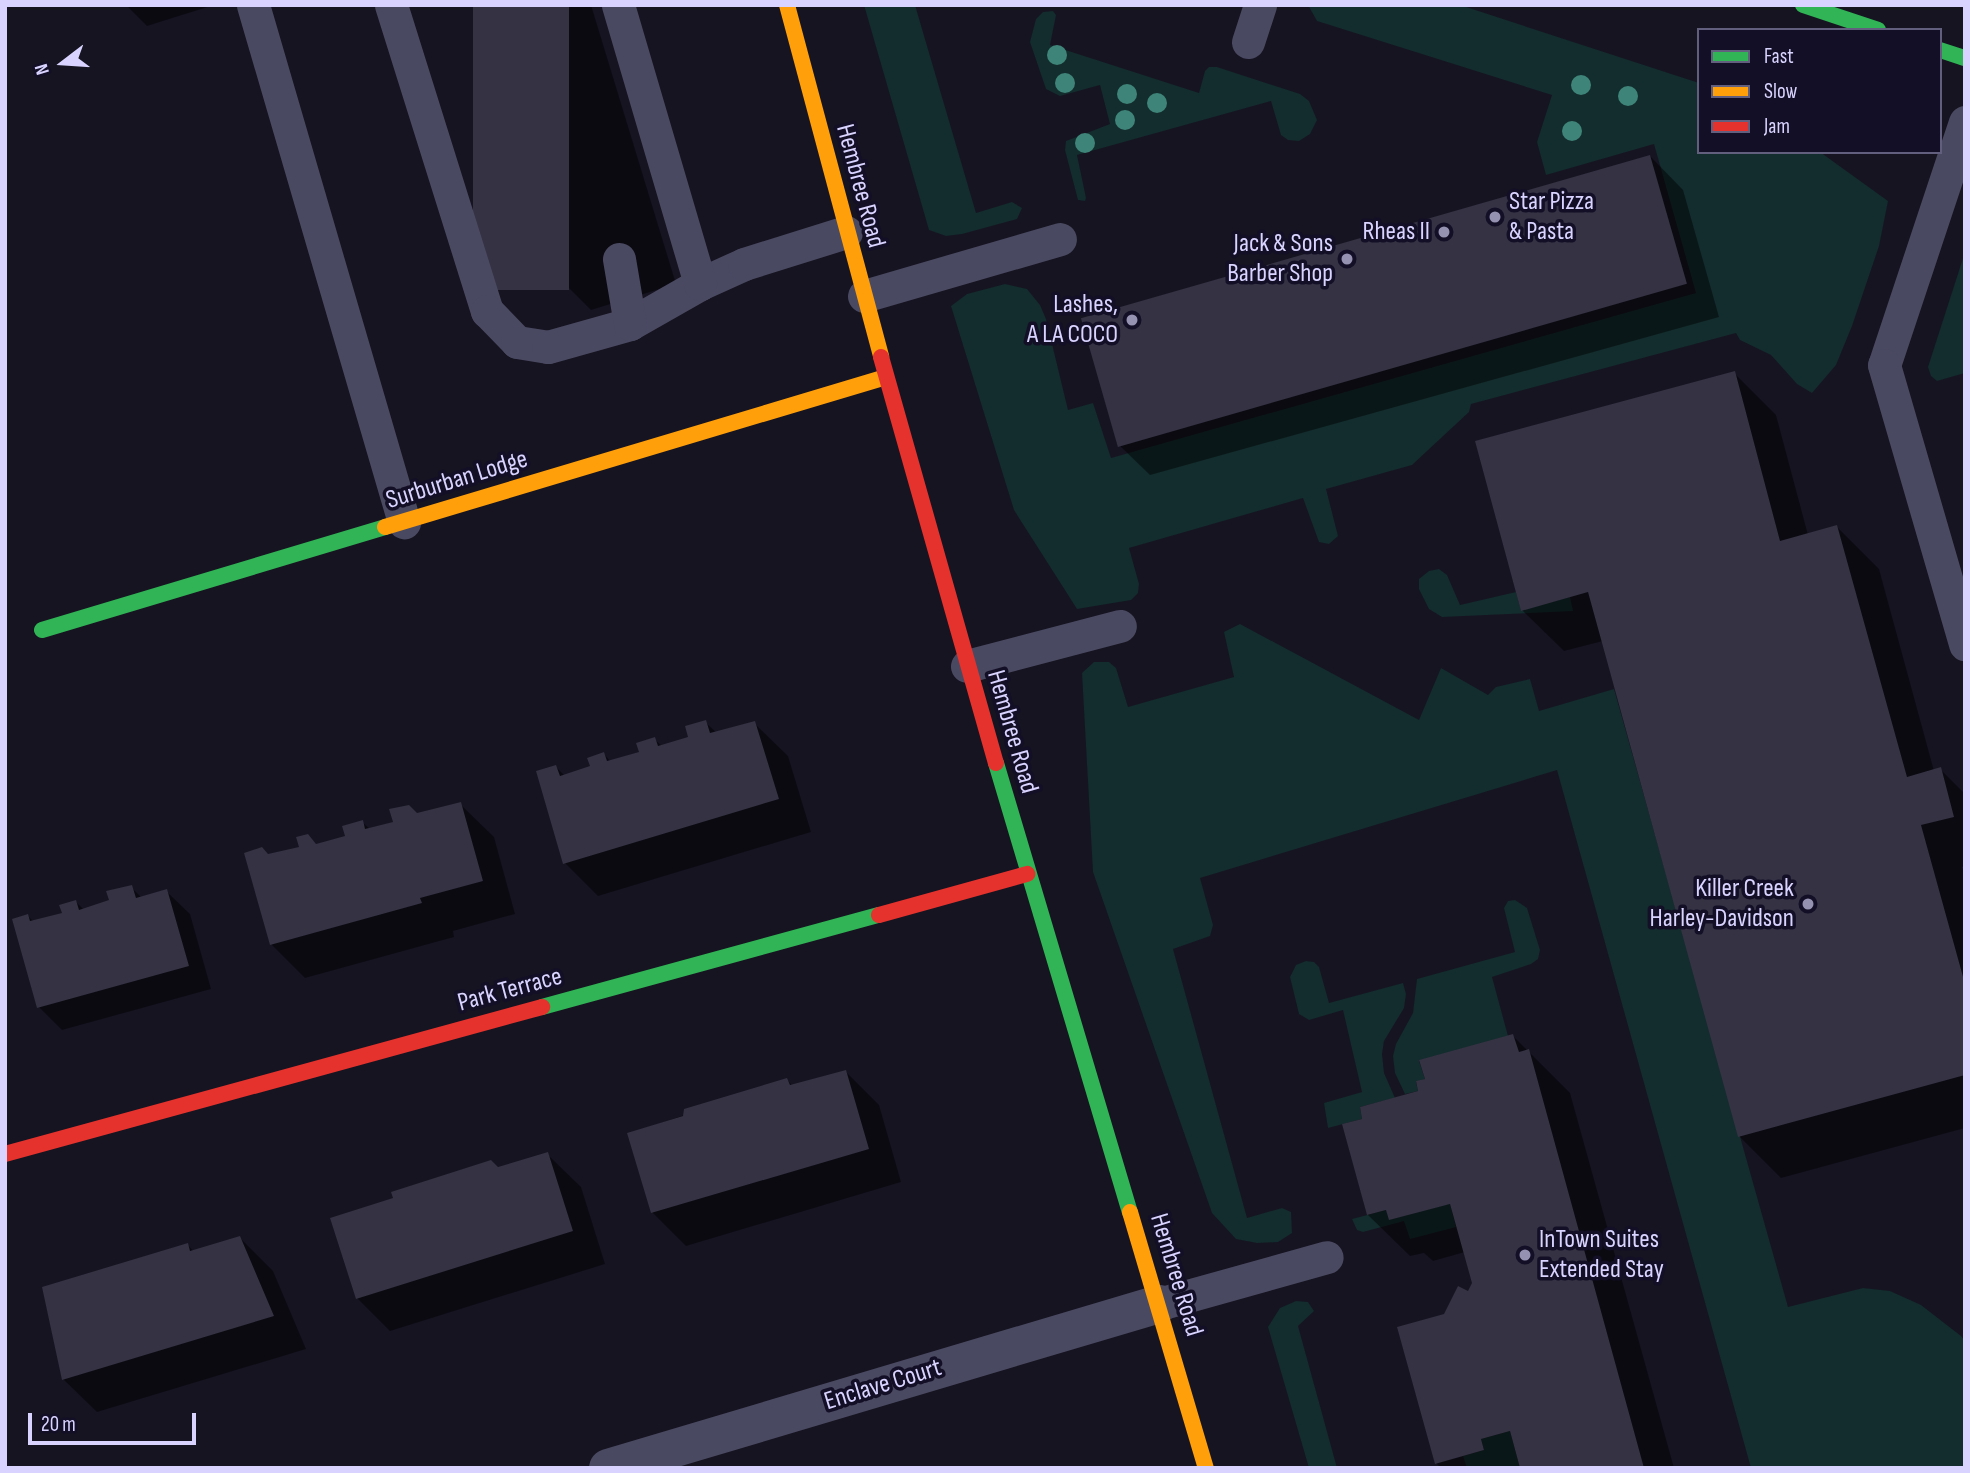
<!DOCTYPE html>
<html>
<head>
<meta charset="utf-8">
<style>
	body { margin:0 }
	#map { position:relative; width:1970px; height:1473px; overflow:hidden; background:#161421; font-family:"Sofia Sans Condensed",sans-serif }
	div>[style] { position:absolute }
	.green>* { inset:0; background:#132c2d }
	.shadow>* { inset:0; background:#0007 }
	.building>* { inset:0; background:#343243; transform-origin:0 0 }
	.lane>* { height:33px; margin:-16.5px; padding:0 16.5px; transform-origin:16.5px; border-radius:16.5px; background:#4a4962 }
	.street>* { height:38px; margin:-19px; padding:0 19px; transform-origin:19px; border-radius:19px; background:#4a4962 }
	.fast>* { height:16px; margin:-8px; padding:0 8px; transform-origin:8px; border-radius:8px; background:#30b455 }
	.slow>* { height:16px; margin:-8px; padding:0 8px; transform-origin:8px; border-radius:8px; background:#ff9f0a }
	.jam>* { height:16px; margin:-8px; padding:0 8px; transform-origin:8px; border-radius:8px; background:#e5322d }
	.trees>* { width:20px; height:20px; margin:-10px; border-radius:50%; background:#3e8478 }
	.dots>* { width:19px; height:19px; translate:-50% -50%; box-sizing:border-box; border:4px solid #130f26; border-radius:50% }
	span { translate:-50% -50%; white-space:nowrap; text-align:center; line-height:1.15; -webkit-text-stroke:7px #130f26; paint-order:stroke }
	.street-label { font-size:26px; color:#d9d4ff }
	.poi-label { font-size:26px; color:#d9d4ff }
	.left { translate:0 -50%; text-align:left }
	.right { translate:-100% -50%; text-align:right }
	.frame { position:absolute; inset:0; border:7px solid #d9d4ff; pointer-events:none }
	.legend { position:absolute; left:1697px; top:28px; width:245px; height:126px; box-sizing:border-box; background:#130f26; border:2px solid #625e7d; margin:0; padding:9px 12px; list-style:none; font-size:21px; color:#d9d4ff }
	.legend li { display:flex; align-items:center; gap:14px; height:35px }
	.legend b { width:35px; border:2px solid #625e7d }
	.north { position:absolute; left:28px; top:28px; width:70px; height:70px; -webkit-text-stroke:5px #130f26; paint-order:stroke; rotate:253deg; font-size:19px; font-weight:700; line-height:28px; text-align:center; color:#d9d4ff }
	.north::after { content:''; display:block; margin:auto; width:24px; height:32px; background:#d9d4ff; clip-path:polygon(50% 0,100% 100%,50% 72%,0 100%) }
	.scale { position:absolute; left:28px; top:1413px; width:168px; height:32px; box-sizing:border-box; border:4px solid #d9d4ff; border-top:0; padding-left:9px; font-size:21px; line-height:24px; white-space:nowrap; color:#d9d4ff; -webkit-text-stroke:5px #130f26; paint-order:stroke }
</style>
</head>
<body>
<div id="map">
	<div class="green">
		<i style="clip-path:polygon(864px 5px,915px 5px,976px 213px,1012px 202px,1022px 208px,1017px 219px,962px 234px,946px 236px,929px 230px)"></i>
		<i style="clip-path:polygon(1308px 5px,1460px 5px,1699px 83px,1699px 152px,1820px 152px,1888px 201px,1879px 246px,1852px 326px,1836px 365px,1812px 393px,1797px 384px,1771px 355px,1740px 340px,1736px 333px,1471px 404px,1469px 412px,1412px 465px,1326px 489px,1338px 536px,1329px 544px,1319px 542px,1303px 498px,1129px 548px,1139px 584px,1138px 593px,1131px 600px,1077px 609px,1014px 510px,951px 306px,967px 294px,1005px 284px,1027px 289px,1040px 305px,1046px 319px,1068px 410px,1093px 403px,1111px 458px,1696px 293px,1654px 144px,1546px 175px,1537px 142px,1552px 95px,1317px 21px)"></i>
		<i style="clip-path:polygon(1053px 11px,1056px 15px,1050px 45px,1199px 93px,1205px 71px,1209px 67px,1217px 67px,1300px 94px,1309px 101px,1317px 120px,1310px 134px,1299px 141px,1288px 140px,1281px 135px,1271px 101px,1077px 155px,1086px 198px,1085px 201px,1078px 200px,1065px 150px,1066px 141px,1110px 124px,1100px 85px,1060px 96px,1046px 89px,1030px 42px,1036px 19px,1043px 12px)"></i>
		<i style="clip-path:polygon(1965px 252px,1965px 373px,1937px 381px,1931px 376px,1928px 367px)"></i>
		<i style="clip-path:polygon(1439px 569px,1447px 575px,1460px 605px,1516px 592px,1521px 610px,1570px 597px,1573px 611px,1442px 617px,1429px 609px,1419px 589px,1419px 579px,1429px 571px)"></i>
		<i style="clip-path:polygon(1240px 624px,1419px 720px,1441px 668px,1488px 695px,1496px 687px,1530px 679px,1539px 711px,1614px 689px,1788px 1307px,1863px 1288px,1890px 1291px,1921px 1305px,1961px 1336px,1965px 1341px,1965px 1468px,1751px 1468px,1557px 770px,1200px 878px,1213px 925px,1210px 936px,1173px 949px,1247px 1218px,1282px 1208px,1291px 1212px,1292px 1233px,1278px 1242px,1257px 1243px,1236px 1239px,1212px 1213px,1093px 872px,1082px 673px,1094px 662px,1109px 662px,1116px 668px,1128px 707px,1234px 677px,1224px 632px)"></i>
		<i style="clip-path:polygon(1515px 900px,1527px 908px,1540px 950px,1538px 959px,1531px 964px,1492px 977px,1508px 1036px,1419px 1061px,1425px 1079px,1416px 1082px,1418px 1091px,1405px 1094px,1395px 1073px,1393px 1056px,1396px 1044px,1413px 1013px,1417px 979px,1515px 952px,1504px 908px,1508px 901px)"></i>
		<i style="clip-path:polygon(1306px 961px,1314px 962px,1319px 967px,1329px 1003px,1403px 983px,1406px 994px,1404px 1008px,1384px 1041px,1382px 1054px,1384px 1073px,1395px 1098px,1360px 1107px,1362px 1119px,1328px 1128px,1324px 1103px,1362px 1092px,1343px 1010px,1309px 1020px,1299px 1014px,1290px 977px,1296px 965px)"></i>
		<i style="clip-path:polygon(1450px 1204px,1456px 1227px,1410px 1239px,1404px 1221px,1363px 1232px,1357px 1230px,1352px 1219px,1386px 1210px)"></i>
		<i style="clip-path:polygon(1296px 1301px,1308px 1302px,1314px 1311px,1298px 1326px,1337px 1468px,1309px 1468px,1268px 1327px,1280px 1308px)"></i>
		<i style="clip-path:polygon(1510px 1431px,1520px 1468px,1467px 1468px,1463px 1456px,1484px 1450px,1481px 1439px)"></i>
	</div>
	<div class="shadow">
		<i style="clip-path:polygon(126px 5px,214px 5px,147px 26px)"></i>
		<i style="clip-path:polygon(475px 5px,591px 5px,676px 284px,591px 310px,558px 277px)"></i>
		<i style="clip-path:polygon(1650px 156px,1683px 190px,1719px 317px,1150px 475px,1116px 442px)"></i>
		<i style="clip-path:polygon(1734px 373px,1776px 415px,1808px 535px,1837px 527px,1879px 569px,1934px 771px,1940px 769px,1965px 794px,1965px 866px,1962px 867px,1965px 876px,1965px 1128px,1781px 1178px,1740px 1137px,1603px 641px,1564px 651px,1522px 610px)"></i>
		<i style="clip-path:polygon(705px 722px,717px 733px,754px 723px,788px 756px,811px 832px,598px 896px,565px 863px,556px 767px,565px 776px,592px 768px,604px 754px,611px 762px,641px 753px,654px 739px,662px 746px,690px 738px)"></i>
		<i style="clip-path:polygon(460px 804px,494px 837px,515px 914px,453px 931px,454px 937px,305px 978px,271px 944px,268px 856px,348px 838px,362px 822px,370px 829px)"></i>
		<i style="clip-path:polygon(131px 887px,142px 898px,166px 891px,190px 914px,211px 989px,62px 1030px,39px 1007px,28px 916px,34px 922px,64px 914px,76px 902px,84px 910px,112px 902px)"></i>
		<i style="clip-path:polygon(1513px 1036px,1570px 1093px,1674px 1468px,1441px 1468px,1436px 1463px,1445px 1315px,1469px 1293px,1474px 1284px,1465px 1252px,1433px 1261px,1424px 1253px,1410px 1256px,1368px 1215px,1364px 1120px,1420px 1093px)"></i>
		<i style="clip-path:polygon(846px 1072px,879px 1105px,901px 1182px,686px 1246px,653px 1213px,629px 1134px,787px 1080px,793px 1086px)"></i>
		<i style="clip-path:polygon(547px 1154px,581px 1187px,605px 1264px,390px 1331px,357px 1298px,498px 1169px)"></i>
		<i style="clip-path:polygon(240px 1238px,273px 1271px,306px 1349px,97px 1412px,63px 1379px,188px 1245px,194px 1252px)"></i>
	</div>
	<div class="building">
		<i style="left:473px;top:5px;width:96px;height:285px"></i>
		<i style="left:1650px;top:155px;width:134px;height:592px;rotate:74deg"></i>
		<i style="clip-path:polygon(1735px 371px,1780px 541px,1837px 525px,1907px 777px,1941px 767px,1954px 817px,1921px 825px,1965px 984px,1965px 1075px,1738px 1137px,1588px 592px,1521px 611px,1475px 441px)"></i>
		<i style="clip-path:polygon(706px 720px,710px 733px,755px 721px,779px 799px,563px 864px,536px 771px,556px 765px,560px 776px,590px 766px,587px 758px,604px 752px,607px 761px,639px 752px,636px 743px,655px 737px,658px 746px,688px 737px,685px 726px)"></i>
		<i style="clip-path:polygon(461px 802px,483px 881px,420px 898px,422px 903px,270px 945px,244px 853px,262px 847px,268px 854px,299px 847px,296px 837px,308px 834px,316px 844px,345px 836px,342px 826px,363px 820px,365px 829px,393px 822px,389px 809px,409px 805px,417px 813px)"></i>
		<i style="clip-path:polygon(132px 885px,136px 898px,167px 889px,189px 966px,37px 1008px,12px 919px,28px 914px,30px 921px,62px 913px,59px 905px,76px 900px,79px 910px,109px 900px,106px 891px)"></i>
		<i style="clip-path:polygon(1513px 1034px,1519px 1052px,1529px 1049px,1644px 1468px,1520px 1468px,1510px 1431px,1481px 1439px,1484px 1450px,1435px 1464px,1397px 1327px,1444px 1314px,1458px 1286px,1468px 1291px,1472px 1283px,1450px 1204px,1389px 1220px,1386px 1210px,1367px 1215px,1342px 1124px,1362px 1119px,1360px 1107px,1418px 1091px,1416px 1081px,1425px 1079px,1419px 1060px)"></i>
		<i style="clip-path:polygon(846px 1070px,869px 1149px,651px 1213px,627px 1133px,683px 1116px,684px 1109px,787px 1078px,790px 1085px)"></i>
		<i style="clip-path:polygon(548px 1152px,573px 1231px,356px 1299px,330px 1218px,393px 1198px,391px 1192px,491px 1160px,498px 1167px)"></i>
		<i style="clip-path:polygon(240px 1236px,274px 1316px,62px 1380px,42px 1287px,188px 1243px,190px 1251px)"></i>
	</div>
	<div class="lane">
		<i style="left:253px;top:5px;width:539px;rotate:73.72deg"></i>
		<i style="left:391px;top:5px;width:321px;rotate:72.6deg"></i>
		<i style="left:487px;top:311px;width:43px;rotate:45.9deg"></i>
		<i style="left:517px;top:342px;width:31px;rotate:9deg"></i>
		<i style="left:548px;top:347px;width:85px;rotate:-15.7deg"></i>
		<i style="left:630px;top:324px;width:81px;rotate:-29.7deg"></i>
		<i style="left:700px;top:284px;width:48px;rotate:-24.4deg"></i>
		<i style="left:744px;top:264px;width:107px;rotate:-17.4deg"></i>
		<i style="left:618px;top:5px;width:291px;rotate:73.6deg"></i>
		<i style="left:1248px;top:42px;width:39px;rotate:-72deg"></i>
		<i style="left:1965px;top:122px;width:256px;rotate:108.4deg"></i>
		<i style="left:1884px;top:365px;width:291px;rotate:73.8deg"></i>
		<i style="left:619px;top:259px;width:66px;rotate:80.4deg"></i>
		<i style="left:864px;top:296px;width:204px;rotate:-16.2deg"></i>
		<i style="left:967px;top:666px;width:158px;rotate:-14.7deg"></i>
		<i style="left:1159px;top:1304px;width:174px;rotate:-15.6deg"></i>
	</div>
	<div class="street">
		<i style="left:608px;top:1468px;width:575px;rotate:-16.58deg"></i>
	</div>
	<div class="fast">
		<i style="left:1803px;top:5px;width:79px;rotate:18.4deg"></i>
		<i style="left:1940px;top:50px;width:26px;rotate:18deg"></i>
		<i style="left:42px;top:630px;width:358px;rotate:-16.7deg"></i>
		<i style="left:996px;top:763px;width:469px;rotate:73.4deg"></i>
		<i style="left:542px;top:1007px;width:349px;rotate:-15.3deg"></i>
	</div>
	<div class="slow">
		<i style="left:787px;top:5px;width:364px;rotate:75deg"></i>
		<i style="left:385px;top:527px;width:523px;rotate:-16.67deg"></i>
		<i style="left:1130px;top:1212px;width:267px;rotate:73.5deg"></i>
	</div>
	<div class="jam">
		<i style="left:881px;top:357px;width:422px;rotate:74.2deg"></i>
		<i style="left:879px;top:915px;width:154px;rotate:-15.5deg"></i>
		<i style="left:5px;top:1154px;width:557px;rotate:-15.31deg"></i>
	</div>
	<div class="trees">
		<i style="left:1057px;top:55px"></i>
		<i style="left:1065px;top:83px"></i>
		<i style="left:1581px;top:85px"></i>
		<i style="left:1127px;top:94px"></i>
		<i style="left:1628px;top:96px"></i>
		<i style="left:1157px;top:103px"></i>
		<i style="left:1125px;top:120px"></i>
		<i style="left:1572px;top:131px"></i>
		<i style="left:1085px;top:143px"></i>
	</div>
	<div class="dots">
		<i style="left:1495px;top:217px;background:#9591b1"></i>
		<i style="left:1444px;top:232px;background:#9591b1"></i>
		<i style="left:1347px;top:259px;background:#9591b1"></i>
		<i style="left:1132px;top:320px;background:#9591b1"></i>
		<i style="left:1808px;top:904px;background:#9591b1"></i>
		<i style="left:1525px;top:1255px;background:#9591b1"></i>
	</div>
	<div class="street-label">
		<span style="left:860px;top:186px;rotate:75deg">Hembree Road</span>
		<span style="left:457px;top:480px;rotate:-17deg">Surburban Lodge</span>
		<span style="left:1012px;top:732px;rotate:74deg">Hembree Road</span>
		<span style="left:510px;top:990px;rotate:-15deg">Park Terrace</span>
		<span style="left:1176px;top:1275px;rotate:73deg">Hembree Road</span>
		<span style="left:883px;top:1385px;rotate:-17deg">Enclave Court</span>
	</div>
	<div class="poi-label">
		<span class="left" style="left:1509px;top:217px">Star Pizza<br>&amp; Pasta</span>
		<span class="right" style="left:1430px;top:232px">Rheas II</span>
		<span class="right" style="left:1333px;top:259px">Jack &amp; Sons<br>Barber Shop</span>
		<span class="right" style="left:1118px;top:320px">Lashes,<br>A LA COCO</span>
		<span class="right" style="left:1794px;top:904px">Killer Creek<br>Harley-Davidson</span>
		<span class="left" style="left:1539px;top:1255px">InTown Suites<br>Extended Stay</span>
	</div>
	<div class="frame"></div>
	<ul class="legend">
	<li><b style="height:9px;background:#30b455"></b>Fast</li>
	<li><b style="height:9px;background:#ff9f0a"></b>Slow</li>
	<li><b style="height:9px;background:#e5322d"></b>Jam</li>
	</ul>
	<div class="north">N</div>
	<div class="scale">20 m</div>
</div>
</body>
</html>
